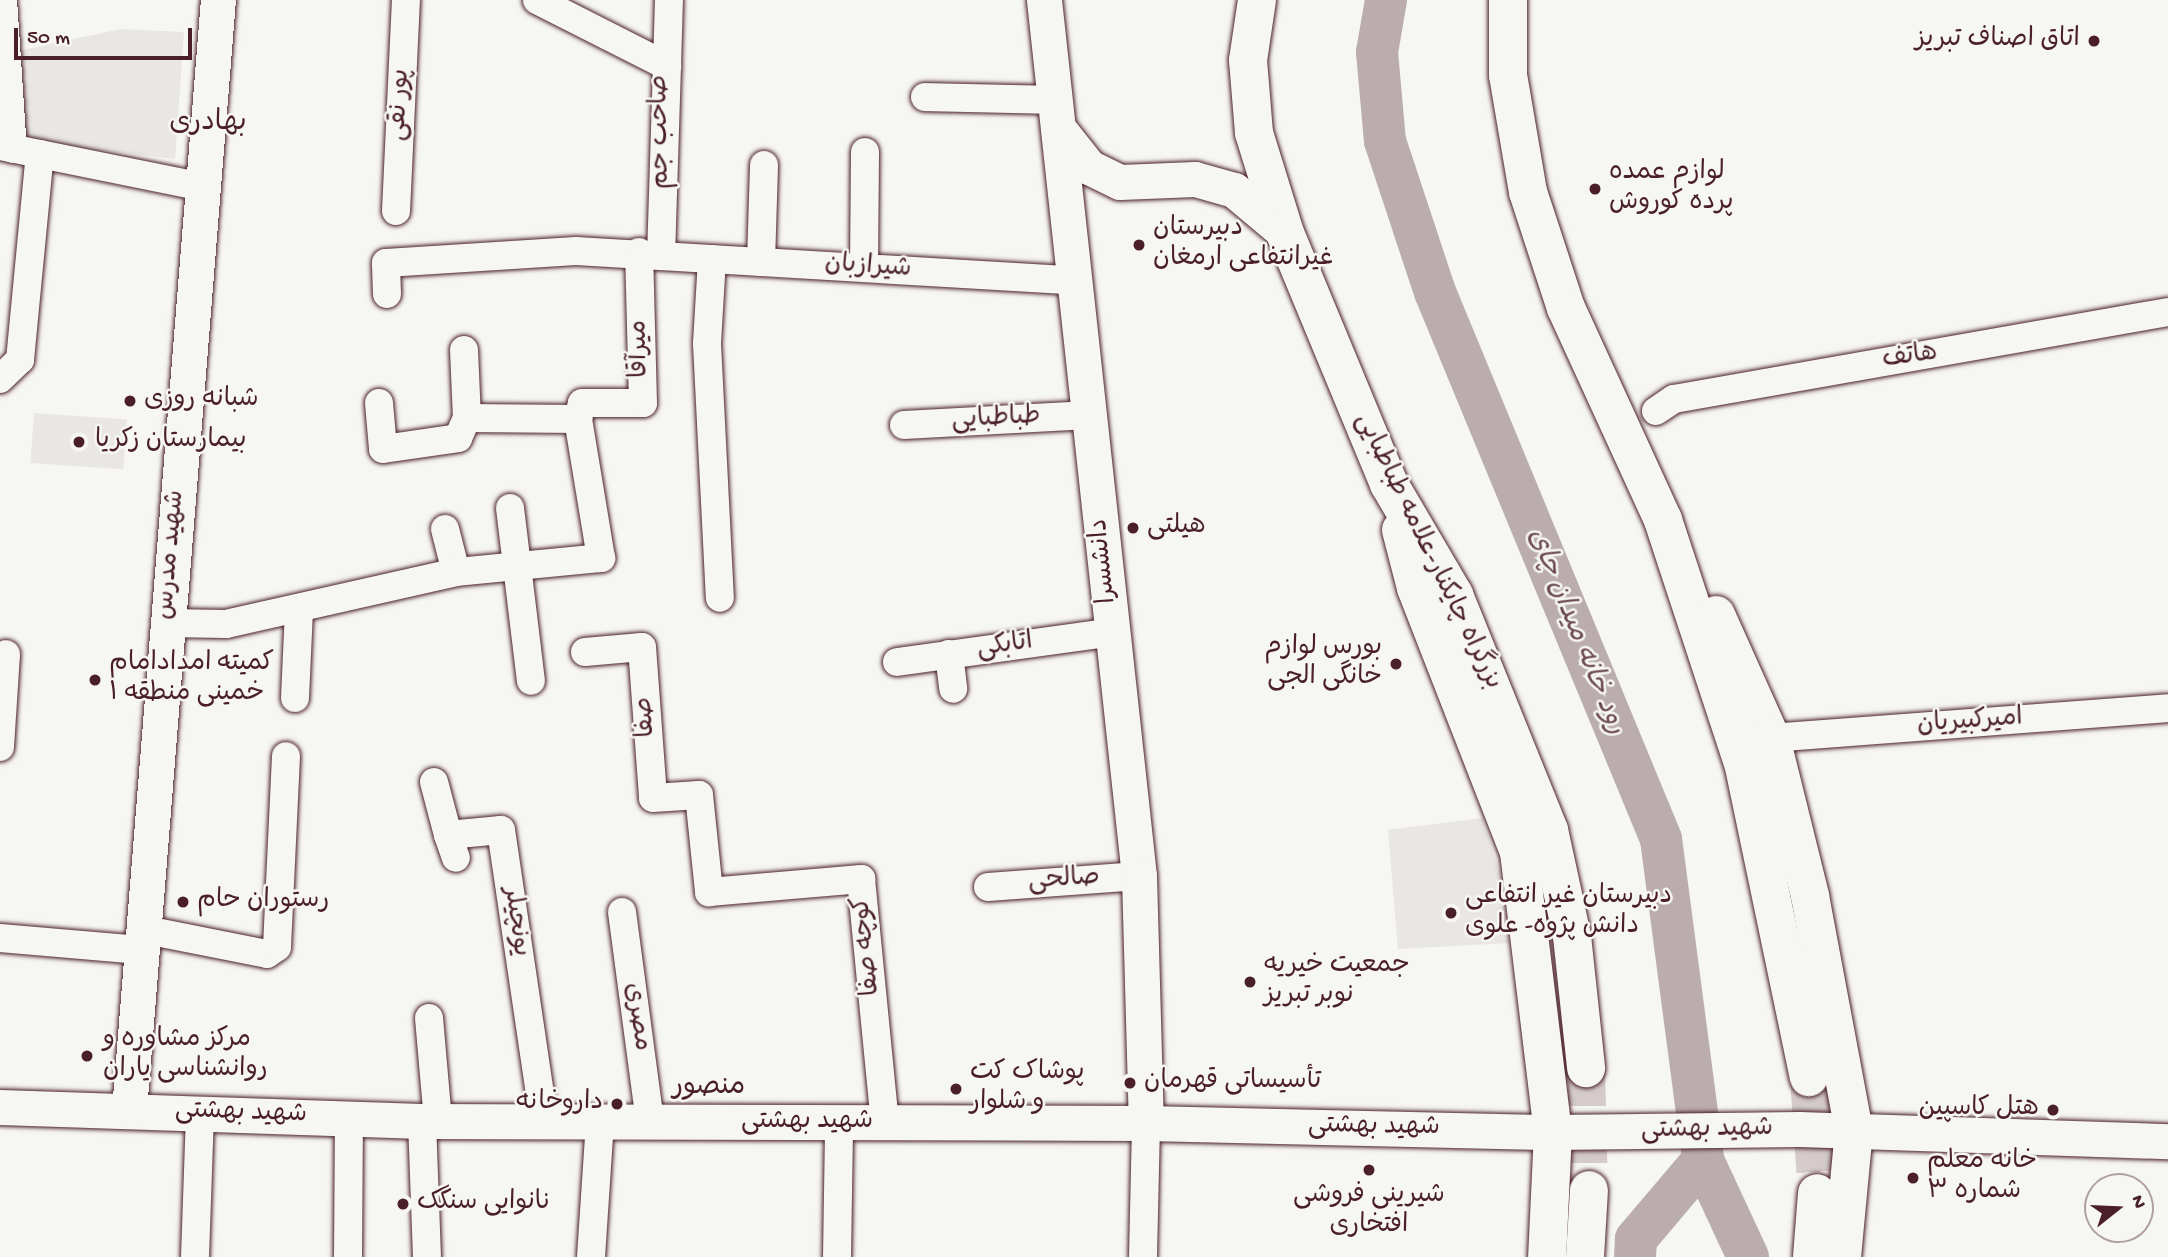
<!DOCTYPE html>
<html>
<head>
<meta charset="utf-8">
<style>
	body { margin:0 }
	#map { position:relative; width:2168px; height:1257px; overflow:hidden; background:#f6f6f2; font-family:"Gochi Hand","Playpen Sans Arabic",sans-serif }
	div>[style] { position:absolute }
	.built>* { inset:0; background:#e9e6e3; transform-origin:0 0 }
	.river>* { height:42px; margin:-21px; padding:0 21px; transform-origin:21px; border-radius:21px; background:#bbadae }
	.highway-tunnel>* { height:38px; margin-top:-19px; transform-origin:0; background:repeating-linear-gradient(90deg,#d4cbca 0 38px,transparent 0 57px) }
	.roads { filter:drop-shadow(0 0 2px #4a1f2b) drop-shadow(0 0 2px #4a1f2b) }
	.minor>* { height:28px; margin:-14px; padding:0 14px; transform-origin:14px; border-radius:14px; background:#f6f6f2 }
	.major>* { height:35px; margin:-17.5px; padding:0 17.5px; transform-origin:17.5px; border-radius:17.5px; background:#f6f6f2 }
	.highway>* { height:38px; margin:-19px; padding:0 19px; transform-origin:19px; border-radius:19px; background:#f6f6f2 }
	.dots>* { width:19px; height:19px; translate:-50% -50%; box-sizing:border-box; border:4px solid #f6f6f2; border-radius:50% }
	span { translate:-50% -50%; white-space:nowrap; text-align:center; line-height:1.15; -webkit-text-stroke:5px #f6f6f2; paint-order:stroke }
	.poi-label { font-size:26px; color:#4a1f2b }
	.right { translate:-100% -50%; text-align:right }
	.left { translate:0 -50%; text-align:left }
	.street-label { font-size:26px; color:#4a1f2b }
	.neighbourhood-label { font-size:28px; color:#4a1f2b }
	.water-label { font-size:28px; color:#6c4a52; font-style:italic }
	.north { position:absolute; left:2084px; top:1173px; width:70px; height:70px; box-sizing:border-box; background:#f6f6f2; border:2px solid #b1a0a2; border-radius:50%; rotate:72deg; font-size:19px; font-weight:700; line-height:28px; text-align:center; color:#4a1f2b }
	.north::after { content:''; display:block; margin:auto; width:24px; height:32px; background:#4a1f2b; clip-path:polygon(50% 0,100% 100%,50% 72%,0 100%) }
	.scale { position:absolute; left:14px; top:28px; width:178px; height:32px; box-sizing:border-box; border:4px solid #4a1f2b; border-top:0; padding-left:9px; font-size:21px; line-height:24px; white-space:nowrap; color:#4a1f2b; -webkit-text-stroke:5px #f6f6f2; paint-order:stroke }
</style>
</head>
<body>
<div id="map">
	<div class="built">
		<i style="clip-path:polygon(121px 29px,184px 32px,175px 159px,24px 141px,18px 51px)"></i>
		<i style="left:34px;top:413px;width:93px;height:50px;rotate:4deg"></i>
		<i style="clip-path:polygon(1482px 818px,1503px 883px,1509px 943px,1398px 949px,1388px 830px)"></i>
	</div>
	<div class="river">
		<i style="left:1386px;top:0;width:53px;rotate:99.8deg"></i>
		<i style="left:1377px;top:52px;width:89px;rotate:84.9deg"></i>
		<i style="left:1385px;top:141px;width:159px;rotate:71.7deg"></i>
		<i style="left:1435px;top:292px;width:592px;rotate:67.55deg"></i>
		<i style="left:1661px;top:839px;width:324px;rotate:82.5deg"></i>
		<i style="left:1703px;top:1160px;width:104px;rotate:130.3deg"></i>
		<i style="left:1636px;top:1239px;width:18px;rotate:93deg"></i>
		<i style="left:1703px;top:1160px;width:107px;rotate:65.1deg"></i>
	</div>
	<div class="highway-tunnel">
		<i style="left:1586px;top:1068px;width:122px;rotate:88.6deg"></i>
		<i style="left:1809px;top:1077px;width:116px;rotate:86.1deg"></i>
	</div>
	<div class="roads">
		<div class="minor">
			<i style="left:3px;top:0;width:149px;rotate:86.2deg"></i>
			<i style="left:537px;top:0;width:146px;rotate:26.9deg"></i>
			<i style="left:667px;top:66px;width:190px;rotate:91.8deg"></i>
			<i style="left:667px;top:66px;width:66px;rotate:-88.3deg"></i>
			<i style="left:925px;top:97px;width:129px;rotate:1.3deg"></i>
			<i style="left:0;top:146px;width:207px;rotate:11.4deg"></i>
			<i style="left:396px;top:211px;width:211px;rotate:-87.3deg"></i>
			<i style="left:712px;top:259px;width:85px;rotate:93.4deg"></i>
			<i style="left:707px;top:344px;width:254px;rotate:87.1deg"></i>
			<i style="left:761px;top:262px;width:97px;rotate:-88.2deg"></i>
			<i style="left:864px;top:268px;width:116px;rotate:-89.5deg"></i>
			<i style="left:387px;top:294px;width:31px;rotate:-92deg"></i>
			<i style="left:386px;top:263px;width:190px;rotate:-3.6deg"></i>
			<i style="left:576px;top:251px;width:499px;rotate:3.4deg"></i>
			<i style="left:464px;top:350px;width:68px;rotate:87.5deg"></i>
			<i style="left:0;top:379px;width:28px;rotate:-44deg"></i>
			<i style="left:20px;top:360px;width:207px;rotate:-84.5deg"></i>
			<i style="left:379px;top:403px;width:46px;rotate:85deg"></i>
			<i style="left:383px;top:449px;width:76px;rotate:-8.3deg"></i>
			<i style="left:458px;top:438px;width:22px;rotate:-66deg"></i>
			<i style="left:467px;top:418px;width:111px;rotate:0.5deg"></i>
			<i style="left:578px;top:419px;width:16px;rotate:-76deg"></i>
			<i style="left:582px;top:403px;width:61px"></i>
			<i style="left:643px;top:403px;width:151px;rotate:-91.5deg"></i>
			<i style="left:1656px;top:411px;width:22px;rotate:-34deg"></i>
			<i style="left:1674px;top:399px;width:502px;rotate:-9.99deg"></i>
			<i style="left:904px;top:425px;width:185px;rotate:-3.1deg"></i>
			<i style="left:510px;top:508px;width:174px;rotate:83.1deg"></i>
			<i style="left:445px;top:529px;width:44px;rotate:75.7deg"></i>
			<i style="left:166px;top:623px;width:60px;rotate:1deg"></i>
			<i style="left:226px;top:624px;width:236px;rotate:-12.7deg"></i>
			<i style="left:456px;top:572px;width:146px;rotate:-5.5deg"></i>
			<i style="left:601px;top:558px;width:141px;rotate:-99.4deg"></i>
			<i style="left:585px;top:652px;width:57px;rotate:-5deg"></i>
			<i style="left:642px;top:647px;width:151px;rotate:85.8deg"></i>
			<i style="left:653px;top:798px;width:46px;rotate:-3.7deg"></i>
			<i style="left:699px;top:795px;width:98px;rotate:84.1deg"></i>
			<i style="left:709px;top:892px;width:153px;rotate:-4.9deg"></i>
			<i style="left:861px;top:879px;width:245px;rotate:84.4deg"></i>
			<i style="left:949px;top:654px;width:35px;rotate:83deg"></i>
			<i style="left:897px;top:662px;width:218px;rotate:-7.9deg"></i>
			<i style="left:295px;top:698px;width:87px;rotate:-87.4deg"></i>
			<i style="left:1771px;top:738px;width:398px;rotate:-4.3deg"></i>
			<i style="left:0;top:747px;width:93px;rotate:-86.3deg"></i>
			<i style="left:434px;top:782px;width:55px;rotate:75.2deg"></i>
			<i style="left:448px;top:835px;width:53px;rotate:-5.4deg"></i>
			<i style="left:501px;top:830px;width:293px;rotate:81.6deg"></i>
			<i style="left:448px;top:835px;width:24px;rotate:71deg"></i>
			<i style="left:988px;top:887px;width:151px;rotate:-4.2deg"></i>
			<i style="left:622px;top:912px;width:212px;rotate:82.4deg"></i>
			<i style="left:141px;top:929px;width:128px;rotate:11.2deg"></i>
			<i style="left:267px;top:954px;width:12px;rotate:-35deg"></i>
			<i style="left:277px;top:947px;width:191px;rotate:-87.3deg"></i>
			<i style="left:0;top:938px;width:141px;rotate:4.9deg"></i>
			<i style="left:429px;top:1018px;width:103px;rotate:85deg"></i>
			<i style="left:422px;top:1121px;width:136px;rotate:87.9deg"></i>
			<i style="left:195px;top:1257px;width:144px;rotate:-88deg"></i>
			<i style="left:348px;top:1257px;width:139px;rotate:-89.6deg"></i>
			<i style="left:591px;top:1257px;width:135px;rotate:-86.2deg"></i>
			<i style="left:837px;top:1257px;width:134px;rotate:-89.1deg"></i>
			<i style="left:1143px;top:1257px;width:134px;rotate:-88.7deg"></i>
		</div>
		<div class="major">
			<i style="left:1044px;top:0;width:881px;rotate:83.81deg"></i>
			<i style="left:1139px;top:876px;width:247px;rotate:88.4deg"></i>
			<i style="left:1058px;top:128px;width:50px;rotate:51.5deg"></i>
			<i style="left:1089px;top:167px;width:34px;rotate:26deg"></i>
			<i style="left:1120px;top:182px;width:75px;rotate:-2.3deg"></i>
			<i style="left:1195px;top:179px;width:41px;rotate:15.8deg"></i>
			<i style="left:1234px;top:190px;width:67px;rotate:40.1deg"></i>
			<i style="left:0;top:1107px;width:422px;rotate:1.9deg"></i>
			<i style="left:422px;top:1121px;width:724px;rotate:0.16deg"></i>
			<i style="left:1146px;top:1123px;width:407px;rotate:1.3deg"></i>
			<i style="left:1553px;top:1132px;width:246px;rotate:-0.7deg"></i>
			<i style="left:1799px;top:1129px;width:369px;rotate:1.9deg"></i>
			<i style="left:129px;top:1110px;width:1114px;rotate:-85.42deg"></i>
		</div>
		<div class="highway">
			<i style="left:1257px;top:0;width:61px;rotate:98.5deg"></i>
			<i style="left:1248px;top:60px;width:73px;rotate:85.3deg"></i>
			<i style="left:1254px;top:133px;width:105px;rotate:72.8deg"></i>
			<i style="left:1285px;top:233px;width:272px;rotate:67.5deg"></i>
			<i style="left:1389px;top:484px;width:129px;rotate:59.6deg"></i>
			<i style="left:1454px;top:595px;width:253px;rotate:68deg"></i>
			<i style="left:1549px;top:830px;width:108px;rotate:77.8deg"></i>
			<i style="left:1572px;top:936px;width:133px;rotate:83.9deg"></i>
			<i style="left:1508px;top:0;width:75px;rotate:90deg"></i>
			<i style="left:1508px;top:75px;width:119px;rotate:80.3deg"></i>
			<i style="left:1528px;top:192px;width:122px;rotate:71.9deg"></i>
			<i style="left:1566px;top:308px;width:233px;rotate:65.4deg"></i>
			<i style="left:1663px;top:520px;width:260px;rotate:71.8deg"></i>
			<i style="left:1744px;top:767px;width:317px;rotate:78.2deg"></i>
			<i style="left:1401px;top:530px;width:60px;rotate:75.5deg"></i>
			<i style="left:1416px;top:588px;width:283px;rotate:68.7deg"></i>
			<i style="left:1519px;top:852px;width:282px;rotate:83.1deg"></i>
			<i style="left:1553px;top:1132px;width:125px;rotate:92.7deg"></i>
			<i style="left:1716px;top:615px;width:135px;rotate:65.9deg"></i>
			<i style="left:1771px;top:738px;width:163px;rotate:76.1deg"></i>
			<i style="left:1810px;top:896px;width:238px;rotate:79.4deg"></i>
			<i style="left:1854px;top:1130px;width:128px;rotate:95.4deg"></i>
			<i style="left:1585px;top:1257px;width:67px;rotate:-86.6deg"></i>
			<i style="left:1812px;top:1257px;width:64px;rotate:-85.5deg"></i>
		</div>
	</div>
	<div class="dots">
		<i style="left:2094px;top:41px;background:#4a1f2b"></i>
		<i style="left:1595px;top:189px;background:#4a1f2b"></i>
		<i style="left:1139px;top:245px;background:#4a1f2b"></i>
		<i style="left:130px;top:401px;background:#4a1f2b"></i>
		<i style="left:79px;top:442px;background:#4a1f2b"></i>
		<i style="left:1133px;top:528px;background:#4a1f2b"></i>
		<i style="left:1396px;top:664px;background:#4a1f2b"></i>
		<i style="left:95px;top:680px;background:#4a1f2b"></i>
		<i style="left:183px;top:902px;background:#4a1f2b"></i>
		<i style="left:1451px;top:913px;background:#4a1f2b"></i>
		<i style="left:1250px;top:982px;background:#4a1f2b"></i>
		<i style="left:87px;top:1056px;background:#4a1f2b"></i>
		<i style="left:1130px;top:1083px;background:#4a1f2b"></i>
		<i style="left:956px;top:1089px;background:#4a1f2b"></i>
		<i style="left:617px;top:1104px;background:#4a1f2b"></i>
		<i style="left:2053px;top:1110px;background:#4a1f2b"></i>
		<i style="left:1369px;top:1170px;background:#4a1f2b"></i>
		<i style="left:1913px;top:1178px;background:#4a1f2b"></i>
		<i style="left:403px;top:1204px;background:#4a1f2b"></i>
	</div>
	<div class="poi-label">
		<span class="right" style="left:2080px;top:41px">اتاق اصناف تبریز</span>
		<span class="left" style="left:1609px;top:189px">لوازم عمده<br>پرده کوروش</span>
		<span class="left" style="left:1153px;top:245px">دبیرستان<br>غیرانتفاعی ارمغان</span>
		<span class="left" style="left:144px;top:401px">شبانه روزی</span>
		<span class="left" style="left:95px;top:442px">بیمارستان زکریا</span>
		<span class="left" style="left:1147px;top:528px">هیلتی</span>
		<span class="right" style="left:1382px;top:664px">بورس لوازم<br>خانگی الجی</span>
		<span class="left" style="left:109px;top:680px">کمیته امدادامام<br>خمینی منطقه ۱</span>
		<span class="left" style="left:1465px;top:913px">دبیرستان غیر انتفاعی<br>دانش پژوه- علوی</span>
		<span class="left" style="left:197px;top:902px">رستوران حام</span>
		<span class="left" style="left:1264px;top:982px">جمعیت خیریه<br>نوبر تبریز</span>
		<span class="left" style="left:103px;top:1056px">مرکز مشاوره و<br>روانشناسی یاران</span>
		<span class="left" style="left:970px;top:1089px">پوشاک کت<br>و شلوار</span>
		<span class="left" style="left:1144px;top:1083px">تأسیساتی قهرمان</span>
		<span class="right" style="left:603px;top:1104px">داروخانه</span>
		<span class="right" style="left:2039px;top:1110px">هتل کاسپین</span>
		<span class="left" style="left:1927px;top:1178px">خانه معلم<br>شماره ۳</span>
		<span style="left:1369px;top:1212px">شیرینی فروشی<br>افتخاری</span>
		<span class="left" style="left:417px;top:1204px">نانوایی سنگک</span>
	</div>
	<div class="street-label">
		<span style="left:401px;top:105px;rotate:-87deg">پور نقی</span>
		<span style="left:662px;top:132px;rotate:-91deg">صاحب جم</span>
		<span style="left:868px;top:268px;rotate:4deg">شیرازبان</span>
		<span style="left:641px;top:349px;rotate:-91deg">میرآقا</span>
		<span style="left:1910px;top:358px;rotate:-8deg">هاتف</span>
		<span style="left:996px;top:420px;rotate:-3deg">طباطبایی</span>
		<span style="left:1427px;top:552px;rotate:64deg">بزرگراه چایکنار-علامه طباطبایی</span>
		<span style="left:172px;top:555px;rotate:-85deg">شهید مدرس</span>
		<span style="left:1105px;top:561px;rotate:-96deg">دانشسرا</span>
		<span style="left:1005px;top:647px;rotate:-8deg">اتابکی</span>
		<span style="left:647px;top:717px;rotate:-94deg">صفا</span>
		<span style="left:1970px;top:723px;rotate:-4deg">امیرکبیریان</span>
		<span style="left:1064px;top:881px;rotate:-4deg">صالحی</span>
		<span style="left:515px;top:922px;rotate:82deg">یونچیلر</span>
		<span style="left:868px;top:946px;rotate:-96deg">کوچه صفا</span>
		<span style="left:636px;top:1017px;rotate:82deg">مصری</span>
		<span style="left:241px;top:1114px;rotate:2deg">شهید بهشتى</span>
		<span style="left:807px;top:1123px">شهید بهشتى</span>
		<span style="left:1374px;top:1128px;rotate:1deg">شهید بهشتى</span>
		<span style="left:1707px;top:1131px;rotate:-1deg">شهید بهشتی</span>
	</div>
	<div class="neighbourhood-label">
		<span style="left:208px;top:124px">بهادری</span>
		<span style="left:709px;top:1088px">منصور</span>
	</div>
	<div class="water-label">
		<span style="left:1575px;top:632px;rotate:68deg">رود خانه میدان چای</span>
	</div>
	<div class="north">N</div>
	<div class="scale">50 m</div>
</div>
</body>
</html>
